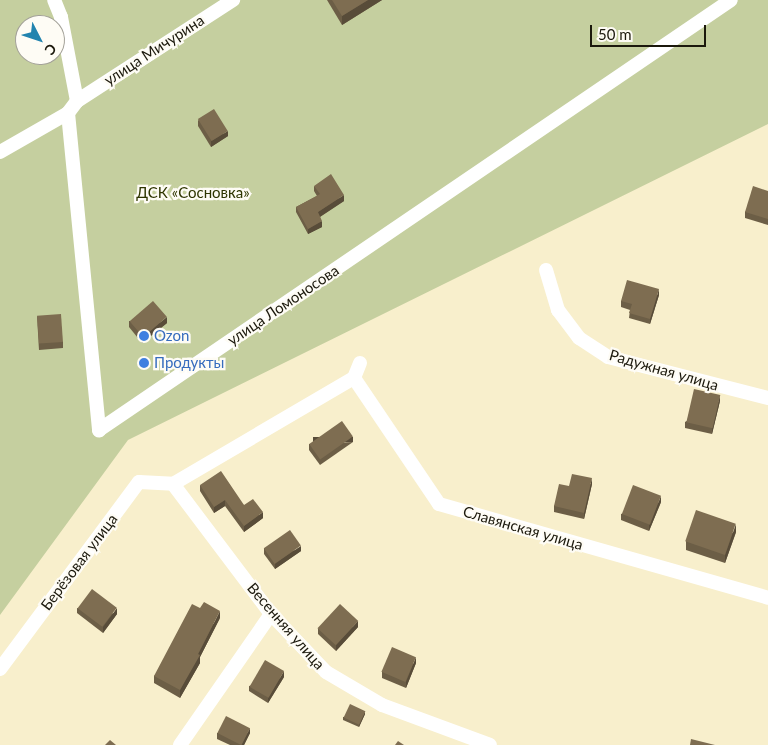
<!DOCTYPE html>
<html>
<head>
<meta charset="utf-8">
<style>
	body { margin:0 }
	#map { position:relative; width:768px; height:745px; overflow:hidden; background:#f8efcc; font-family:Lato,sans-serif }
	div>[style] { position:absolute }
	.green>* { inset:0; background:#c5cf9f }
	.minor>* { height:14px; margin:-7px; padding:0 7px; transform-origin:7px; border-radius:7px; background:#fff }
	.wall>* { inset:0; background:#6c5e46 }
	.shaded-wall>* { inset:0; background:#584c39; transform-origin:0 0 }
	.building>* { inset:0; background:#7e6d51; transform-origin:0 0 }
	.dots>* { width:14px; height:14px; translate:-50% -50%; box-sizing:border-box; border:2px solid #fefcf5; border-radius:50% }
	span { translate:-50% -50%; white-space:nowrap; text-align:center; line-height:1.15; -webkit-text-stroke:4.5px #fefcf5; paint-order:stroke }
	.street-label { font-size:15px; color:#1b180c }
	.park-label { font-size:15px; color:#2e3500 }
	.shop-label { font-size:15px; color:#366cbe }
	.left { translate:0 -50%; text-align:left }
	.north { position:absolute; left:15px; top:15px; width:50px; height:50px; box-sizing:border-box; background:#fefcf5; border:1px solid #a3a198; border-radius:50%; rotate:131deg; font-size:14px; font-weight:700; line-height:20px; text-align:center; color:#1b180c }
	.north::after { content:''; display:block; margin:auto; width:18px; height:22px; background:#2284af; clip-path:polygon(50% 0,100% 100%,50% 72%,0 100%) }
	.scale { position:absolute; left:590px; top:25px; width:116px; height:22px; box-sizing:border-box; border:2px solid #1b180c; border-top:0; padding-left:6px; font-size:15px; line-height:18px; white-space:nowrap; color:#1b180c; -webkit-text-stroke:4px #fefcf5; paint-order:stroke }
</style>
</head>
<body>
<div id="map">
	<div class="green">
		<i style="clip-path:polygon(evenodd,0 0,768px 0,768px 124px,128px 440px,0 615px,0 0,25px 25px,55px 25px,55px 55px,25px 55px,25px 25px)"></i>
	</div>
	<div class="minor">
		<i style="left:77px;top:101px;width:186px;rotate:-32.9deg"></i>
		<i style="left:68px;top:113px;width:319px;rotate:84.4deg"></i>
		<i style="left:99px;top:430px;width:764px;rotate:-34.23deg"></i>
		<i style="left:0;top:152px;width:78px;rotate:-29.8deg"></i>
		<i style="left:68px;top:113px;width:15px;rotate:-53deg"></i>
		<i style="left:77px;top:101px;width:86px;rotate:-100.8deg"></i>
		<i style="left:61px;top:17px;width:18px;rotate:-112deg"></i>
		<i style="left:546px;top:270px;width:42px;rotate:73.3deg"></i>
		<i style="left:558px;top:310px;width:35px;rotate:53deg"></i>
		<i style="left:579px;top:338px;width:35px;rotate:33deg"></i>
		<i style="left:608px;top:357px;width:165px;rotate:14.4deg"></i>
		<i style="left:360px;top:363px;width:16px;rotate:112deg"></i>
		<i style="left:354px;top:378px;width:152px;rotate:56deg"></i>
		<i style="left:439px;top:504px;width:342px;rotate:15.9deg"></i>
		<i style="left:173px;top:484px;width:163px;rotate:53deg"></i>
		<i style="left:271px;top:614px;width:80px;rotate:46.5deg"></i>
		<i style="left:326px;top:672px;width:65px;rotate:30.5deg"></i>
		<i style="left:382px;top:705px;width:115px;rotate:20.3deg"></i>
		<i style="left:173px;top:484px;width:210px;rotate:-30.4deg"></i>
		<i style="left:0;top:669px;width:233px;rotate:-53.4deg"></i>
		<i style="left:139px;top:482px;width:34px;rotate:3deg"></i>
		<i style="left:180px;top:745px;width:160px;rotate:-55.2deg"></i>
	</div>
	<div class="wall">
		<i style="clip-path:polygon(327px 0,382px 0,342px 25px)"></i>
		<i style="clip-path:polygon(198px 120px,228px 136px,211px 147px,198px 126px)"></i>
		<i style="clip-path:polygon(314px 186px,344px 201px,320px 217px,322px 227px,308px 234px,296px 212px,296px 207px,317px 196px,314px 191px)"></i>
		<i style="clip-path:polygon(768px 191px,768px 225px,745px 218px,745px 212px)"></i>
		<i style="clip-path:polygon(659px 295px,650px 324px,629px 318px,630px 310px,621px 307px,621px 301px)"></i>
		<i style="clip-path:polygon(37px 316px,63px 342px,63px 348px,39px 350px)"></i>
		<i style="clip-path:polygon(129px 321px,167px 323px,142px 343px,129px 327px)"></i>
		<i style="clip-path:polygon(720px 401px,712px 434px,685px 428px,685px 422px)"></i>
		<i style="clip-path:polygon(353px 442px,320px 465px,309px 450px,309px 444px)"></i>
		<i style="clip-path:polygon(592px 484px,584px 519px,554px 512px,554px 506px,569px 486px)"></i>
		<i style="clip-path:polygon(200px 485px,244px 505px,263px 518px,244px 532px,225px 506px,214px 513px,200px 491px)"></i>
		<i style="clip-path:polygon(661px 502px,649px 531px,621px 520px,621px 514px)"></i>
		<i style="clip-path:polygon(736px 532px,725px 563px,686px 550px,686px 541px)"></i>
		<i style="clip-path:polygon(264px 548px,301px 551px,275px 569px,264px 554px)"></i>
		<i style="clip-path:polygon(77px 608px,117px 614px,103px 633px,77px 613px)"></i>
		<i style="clip-path:polygon(220px 618px,200px 657px,200px 663px,180px 698px,154px 683px,154px 676px)"></i>
		<i style="clip-path:polygon(358px 627px,336px 651px,318px 634px,318px 629px)"></i>
		<i style="clip-path:polygon(416px 663px,406px 688px,382px 678px,382px 672px)"></i>
		<i style="clip-path:polygon(284px 677px,268px 703px,249px 691px,249px 686px)"></i>
		<i style="clip-path:polygon(365px 714px,359px 727px,343px 720px,343px 717px)"></i>
		<i style="clip-path:polygon(217px 733px,250px 733px,244px 745px,230px 745px,217px 739px)"></i>
	</div>
	<div class="shaded-wall">
		<i style="clip-path:polygon(368px 0,382px 0,342px 25px,342px 16px)"></i>
		<i style="clip-path:polygon(228px 131px,228px 136px,211px 147px,211px 141px)"></i>
		<i style="clip-path:polygon(344px 195px,344px 201px,318px 218px,318px 212px)"></i>
		<i style="clip-path:polygon(322px 221px,322px 227px,308px 234px,308px 229px)"></i>
		<i style="clip-path:polygon(659px 289px,659px 295px,650px 324px,650px 319px)"></i>
		<i style="clip-path:polygon(167px 317px,167px 323px,142px 343px,142px 337px)"></i>
		<i style="clip-path:polygon(720px 395px,720px 401px,712px 434px,712px 428px)"></i>
		<i style="left:353px;top:437px;width:5px;height:40px;rotate:90deg"></i>
		<i style="clip-path:polygon(592px 478px,592px 484px,584px 519px,584px 513px)"></i>
		<i style="clip-path:polygon(661px 496px,661px 502px,649px 531px,649px 525px)"></i>
		<i style="clip-path:polygon(225px 500px,225px 506px,214px 513px,214px 507px)"></i>
		<i style="clip-path:polygon(263px 512px,263px 518px,244px 532px,244px 526px)"></i>
		<i style="clip-path:polygon(736px 524px,736px 532px,725px 563px,725px 555px)"></i>
		<i style="clip-path:polygon(301px 546px,301px 551px,275px 569px,275px 563px)"></i>
		<i style="clip-path:polygon(117px 608px,117px 614px,103px 633px,103px 627px)"></i>
		<i style="clip-path:polygon(220px 611px,220px 618px,200px 657px,200px 663px,180px 698px,180px 690px)"></i>
		<i style="clip-path:polygon(358px 621px,358px 627px,336px 651px,336px 645px)"></i>
		<i style="clip-path:polygon(416px 657px,416px 663px,406px 688px,406px 682px)"></i>
		<i style="clip-path:polygon(284px 671px,284px 677px,268px 703px,268px 698px)"></i>
		<i style="clip-path:polygon(365px 711px,365px 714px,359px 727px,359px 725px)"></i>
		<i style="clip-path:polygon(250px 728px,250px 733px,244px 745px,241px 745px)"></i>
	</div>
	<div class="building">
		<i style="clip-path:polygon(332px 0,368px 0,342px 16px)"></i>
		<i style="left:214px;top:109px;width:26px;height:19px;rotate:58deg"></i>
		<i style="clip-path:polygon(331px 174px,344px 195px,318px 212px,322px 221px,308px 229px,296px 207px,320px 194px,314px 186px)"></i>
		<i style="clip-path:polygon(753px 186px,768px 191px,768px 219px,745px 212px)"></i>
		<i style="clip-path:polygon(627px 280px,659px 289px,650px 319px,629px 313px,632px 304px,621px 301px)"></i>
		<i style="left:153px;top:301px;width:21px;height:31px;rotate:49deg"></i>
		<i style="left:61px;top:314px;width:28px;height:24px;rotate:86deg"></i>
		<i style="left:694px;top:389px;width:27px;height:34px;rotate:13deg"></i>
		<i style="left:342px;top:421px;width:19px;height:40px;rotate:55deg"></i>
		<i style="clip-path:polygon(221px 471px,244px 505px,253px 499px,263px 512px,244px 526px,225px 500px,214px 507px,200px 485px)"></i>
		<i style="clip-path:polygon(572px 474px,592px 478px,584px 513px,554px 506px,559px 484px,569px 486px)"></i>
		<i style="left:633px;top:485px;width:30px;height:31px;rotate:21deg"></i>
		<i style="left:696px;top:510px;width:42px;height:33px;rotate:19deg"></i>
		<i style="left:290px;top:530px;width:19px;height:32px;rotate:55deg"></i>
		<i style="left:92px;top:589px;width:31px;height:24px;rotate:37deg"></i>
		<i style="clip-path:polygon(204px 602px,220px 611px,198px 654px,200px 655px,180px 690px,154px 676px,192px 604px,200px 608px)"></i>
		<i style="left:340px;top:604px;width:25px;height:33px;rotate:43deg"></i>
		<i style="left:392px;top:647px;width:26px;height:27px;rotate:23deg"></i>
		<i style="left:265px;top:660px;width:22px;height:31px;rotate:30deg"></i>
		<i style="left:350px;top:704px;width:17px;height:15px;rotate:25deg"></i>
		<i style="left:226px;top:716px;width:27px;height:19px;rotate:27deg"></i>
		<i style="clip-path:polygon(691px 739px,715px 745px,690px 745px)"></i>
		<i style="clip-path:polygon(110px 740px,116px 745px,105px 745px)"></i>
		<i style="clip-path:polygon(398px 741px,404px 745px,395px 745px)"></i>
	</div>
	<div class="dots">
		<i style="left:144px;top:336px;background:#3f7fe0"></i>
		<i style="left:144px;top:363px;background:#3f7fe0"></i>
	</div>
	<div class="street-label">
		<span style="left:154px;top:50px;rotate:-33deg">улица Мичурина</span>
		<span style="left:283px;top:305px;rotate:-34deg">улица Ломоносова</span>
		<span style="left:664px;top:370px;rotate:16deg">Радужная улица</span>
		<span style="left:523px;top:528px;rotate:16deg">Славянская улица</span>
		<span style="left:79px;top:562px;rotate:-53deg">Берёзовая улица</span>
		<span style="left:286px;top:626px;rotate:49deg">Весенняя улица</span>
	</div>
	<div class="park-label">
		<span style="left:193px;top:193px">ДСК «Сосновка»</span>
	</div>
	<div class="shop-label">
		<span class="left" style="left:154px;top:336px">Ozon</span>
		<span class="left" style="left:154px;top:363px">Продукты</span>
	</div>
	<div class="north">С</div>
	<div class="scale">50 m</div>
</div>
</body>
</html>
